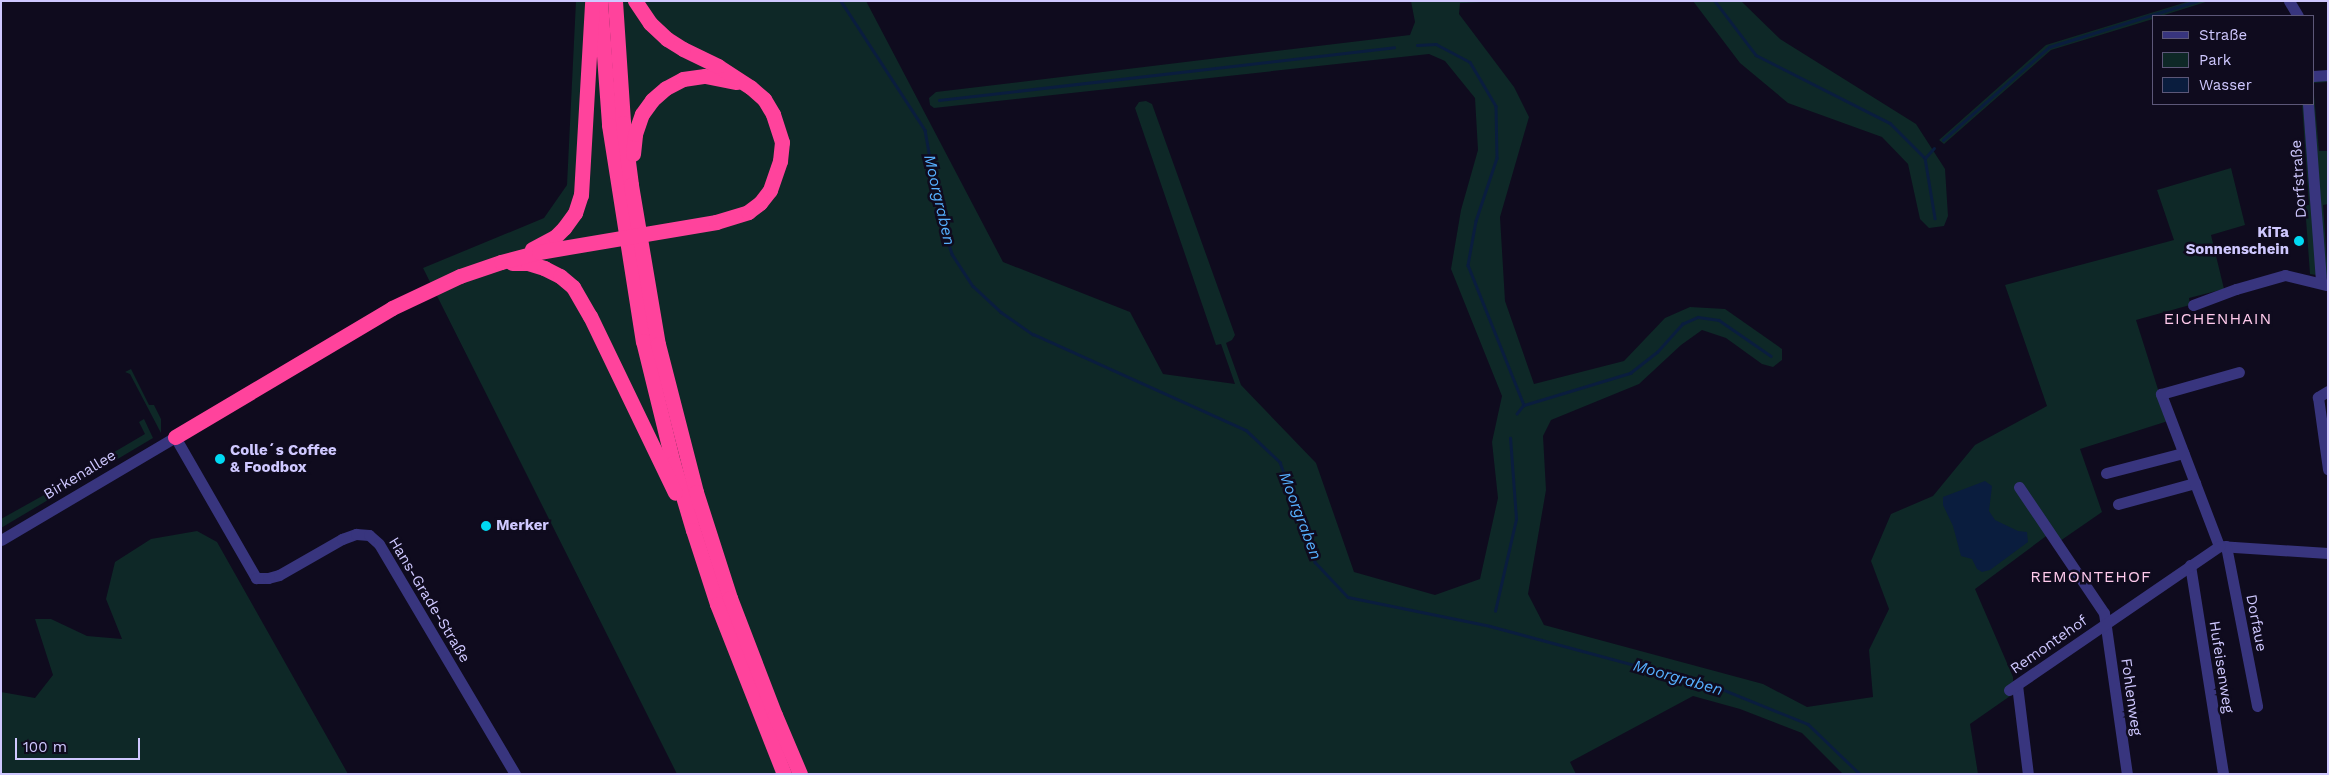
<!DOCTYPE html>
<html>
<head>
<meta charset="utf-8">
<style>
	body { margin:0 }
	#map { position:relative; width:2329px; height:775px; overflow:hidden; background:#0f0b1e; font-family:"Work Sans",sans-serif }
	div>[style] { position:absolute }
	.green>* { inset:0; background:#0e2827 }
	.water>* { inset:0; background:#0a1d3e }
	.stream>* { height:2.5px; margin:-1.25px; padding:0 1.25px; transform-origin:1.25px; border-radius:1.25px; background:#0a1d3e }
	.minor>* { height:11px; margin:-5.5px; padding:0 5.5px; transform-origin:5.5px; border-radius:5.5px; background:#38357e }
	.highway>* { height:15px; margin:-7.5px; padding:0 7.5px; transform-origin:7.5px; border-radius:7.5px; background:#ff439c }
	.dots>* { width:14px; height:14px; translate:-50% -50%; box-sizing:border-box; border:2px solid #0f0b1e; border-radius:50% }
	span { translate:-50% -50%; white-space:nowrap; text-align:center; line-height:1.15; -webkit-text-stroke:5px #0f0b1e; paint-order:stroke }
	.street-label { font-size:15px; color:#cfc8ff }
	.poi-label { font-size:15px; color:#cfc8ff; font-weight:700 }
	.right { translate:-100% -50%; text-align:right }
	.left { translate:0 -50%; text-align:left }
	.water-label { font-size:16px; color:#56b0ff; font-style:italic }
	.neighbourhood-label { font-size:16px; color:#ffcaec; letter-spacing:1px }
	.frame { position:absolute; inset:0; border:2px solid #cfc8ff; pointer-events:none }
	.legend { position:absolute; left:2152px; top:15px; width:162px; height:90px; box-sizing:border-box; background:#0f0b1e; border:1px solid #5c5778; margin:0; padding:6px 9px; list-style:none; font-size:15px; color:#cfc8ff }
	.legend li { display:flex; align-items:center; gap:10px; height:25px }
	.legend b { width:25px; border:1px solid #5c5778 }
	.scale { position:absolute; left:15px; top:738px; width:125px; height:22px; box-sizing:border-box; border:2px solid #cfc8ff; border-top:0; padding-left:6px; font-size:15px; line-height:18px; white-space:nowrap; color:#cfc8ff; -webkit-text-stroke:4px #0f0b1e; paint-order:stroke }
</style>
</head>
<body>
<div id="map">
	<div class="green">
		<i style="clip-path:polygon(576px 1px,866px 1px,1003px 262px,1130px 312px,1163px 374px,1235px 384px,1221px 344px,1216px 345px,1135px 108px,1139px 102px,1146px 101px,1152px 104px,1235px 335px,1232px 340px,1226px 343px,1241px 385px,1316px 463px,1354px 572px,1435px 595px,1480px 579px,1498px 498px,1492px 442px,1502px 396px,1451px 269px,1461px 210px,1478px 150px,1475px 98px,1445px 61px,1429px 54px,934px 108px,930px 105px,929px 98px,936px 92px,1410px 35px,1415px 22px,1411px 1px,1507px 1px,1460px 3px,1459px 14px,1514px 87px,1529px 117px,1500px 217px,1505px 301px,1534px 384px,1624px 361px,1665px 318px,1690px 307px,1725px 309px,1782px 349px,1782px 360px,1773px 367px,1762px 364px,1726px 338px,1702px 330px,1681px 345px,1639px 384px,1551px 420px,1543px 436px,1546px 490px,1528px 594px,1544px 625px,1763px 684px,1807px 707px,1873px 697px,1869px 650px,1889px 609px,1871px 561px,1891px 514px,1933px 496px,1975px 445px,2047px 406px,2005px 285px,2174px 240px,2157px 190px,2231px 168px,2245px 225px,2211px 235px,2224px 289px,2189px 298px,2190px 305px,2136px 320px,2168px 421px,2080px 449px,2102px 512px,2060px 541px,2053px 531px,1975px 589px,2013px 677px,2013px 694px,1970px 724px,1978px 774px,1843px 774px,1802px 733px,1740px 709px,1693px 696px,1570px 762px,1576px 774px,677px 774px,423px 268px,544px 218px,567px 185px)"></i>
		<i style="clip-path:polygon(1693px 1px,1741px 1px,1780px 39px,1916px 124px,1945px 169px,1948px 216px,1944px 226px,1929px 228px,1920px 219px,1908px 164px,1882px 137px,1788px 103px,1740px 63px)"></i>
		<i style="clip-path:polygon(2190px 1px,2209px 1px,2161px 16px,2153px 16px,2153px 19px,2051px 50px,1944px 144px,1939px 140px,2046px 45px)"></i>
		<i style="clip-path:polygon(2328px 72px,2328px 82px,2313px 83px,2319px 151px,2328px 151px,2328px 204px,2323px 205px,2328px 277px,2310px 274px,2305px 205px,2309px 205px,2302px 104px,2313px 104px,2313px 73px)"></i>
		<i style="clip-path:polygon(131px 369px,149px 405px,154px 405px,161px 419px,161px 433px,130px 374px,125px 372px)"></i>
		<i style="clip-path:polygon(144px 419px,153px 438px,57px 495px,54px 489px,71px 480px,70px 478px,145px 434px,139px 422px)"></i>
		<i style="clip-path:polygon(44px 495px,48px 500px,1px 528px,1px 519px)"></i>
		<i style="clip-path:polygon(197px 531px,217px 542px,348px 774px,1px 774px,1px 692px,35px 698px,53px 675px,35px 619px,51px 619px,87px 636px,122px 639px,106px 599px,115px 562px,151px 539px)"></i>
	</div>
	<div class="water">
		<i style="clip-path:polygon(1985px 481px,1992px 486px,1989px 511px,1995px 520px,2018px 531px,2027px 532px,2028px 542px,1990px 570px,1982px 572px,1977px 569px,1972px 559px,1961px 556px,1953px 526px,1943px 505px,1943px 497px)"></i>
	</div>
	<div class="stream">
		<i style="left:841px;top:1px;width:154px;rotate:56.9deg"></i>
		<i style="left:925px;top:130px;width:91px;rotate:79.9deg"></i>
		<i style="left:941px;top:220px;width:36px;rotate:72deg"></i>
		<i style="left:952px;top:254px;width:38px;rotate:57deg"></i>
		<i style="left:973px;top:286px;width:38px;rotate:43deg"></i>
		<i style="left:1001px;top:312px;width:39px;rotate:35deg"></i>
		<i style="left:1033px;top:334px;width:234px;rotate:24.3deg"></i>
		<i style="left:1246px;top:430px;width:47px;rotate:43.3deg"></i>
		<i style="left:1280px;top:462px;width:106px;rotate:70.7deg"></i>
		<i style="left:1315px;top:562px;width:48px;rotate:46.7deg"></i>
		<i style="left:1348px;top:597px;width:145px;rotate:11.5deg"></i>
		<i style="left:1490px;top:626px;width:237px;rotate:15.1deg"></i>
		<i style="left:1719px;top:688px;width:96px;rotate:22deg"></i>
		<i style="left:1808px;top:724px;width:72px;rotate:43.9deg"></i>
		<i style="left:1715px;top:1px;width:68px;rotate:52.8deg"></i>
		<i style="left:1756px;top:55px;width:150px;rotate:26.9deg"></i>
		<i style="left:1890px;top:123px;width:49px;rotate:45deg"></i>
		<i style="left:1925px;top:158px;width:61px;rotate:80.5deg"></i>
		<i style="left:1417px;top:45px;width:19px;rotate:-3deg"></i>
		<i style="left:1436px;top:44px;width:38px;rotate:28deg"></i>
		<i style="left:1470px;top:62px;width:51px;rotate:59.4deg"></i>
		<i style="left:1496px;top:106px;width:52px;rotate:88.9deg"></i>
		<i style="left:1497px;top:158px;width:66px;rotate:108.4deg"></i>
		<i style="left:1476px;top:221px;width:45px;rotate:100.3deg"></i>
		<i style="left:1468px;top:265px;width:151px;rotate:68.2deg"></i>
		<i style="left:1524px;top:405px;width:11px;rotate:128deg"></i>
		<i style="left:939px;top:100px;width:458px;rotate:-6.6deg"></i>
		<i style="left:1943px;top:140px;width:141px;rotate:-41.3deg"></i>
		<i style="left:2049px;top:47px;width:155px;rotate:-17.3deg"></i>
		<i style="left:1925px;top:158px;width:13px;rotate:-48deg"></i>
		<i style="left:1524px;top:405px;width:111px;rotate:-16.8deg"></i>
		<i style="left:1630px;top:373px;width:34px;rotate:-38deg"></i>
		<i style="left:1657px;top:352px;width:38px;rotate:-48deg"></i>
		<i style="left:1682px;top:324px;width:17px;rotate:-24deg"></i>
		<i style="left:1698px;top:317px;width:21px;rotate:8deg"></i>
		<i style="left:1719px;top:320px;width:63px;rotate:34.7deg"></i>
		<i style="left:1495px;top:611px;width:94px;rotate:-77.1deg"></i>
		<i style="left:1516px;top:519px;width:81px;rotate:-94.2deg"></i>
	</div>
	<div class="minor">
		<i style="left:2289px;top:1px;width:17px;rotate:59deg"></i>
		<i style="left:2313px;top:76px;width:15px;rotate:-4deg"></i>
		<i style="left:2308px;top:104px;width:179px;rotate:85.8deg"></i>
		<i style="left:2193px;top:305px;width:46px;rotate:-20.4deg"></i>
		<i style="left:2236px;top:289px;width:51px;rotate:-15.9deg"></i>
		<i style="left:2285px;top:275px;width:42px;rotate:13.7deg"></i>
		<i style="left:2328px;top:391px;width:12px;rotate:149deg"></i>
		<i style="left:2318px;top:397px;width:73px;rotate:82.1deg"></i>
		<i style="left:2106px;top:473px;width:80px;rotate:-14.6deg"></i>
		<i style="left:2019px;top:487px;width:152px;rotate:56deg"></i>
		<i style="left:2104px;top:613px;width:163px;rotate:81.9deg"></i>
		<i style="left:2118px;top:504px;width:80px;rotate:-15.3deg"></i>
		<i style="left:1px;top:540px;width:202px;rotate:-30.6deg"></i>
		<i style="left:175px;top:437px;width:163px;rotate:60.1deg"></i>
		<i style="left:256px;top:578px;width:12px"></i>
		<i style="left:268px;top:578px;width:11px;rotate:-15deg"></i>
		<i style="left:279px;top:575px;width:73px;rotate:-29.7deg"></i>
		<i style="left:342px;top:539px;width:15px;rotate:-20deg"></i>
		<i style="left:356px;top:534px;width:13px;rotate:4deg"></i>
		<i style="left:369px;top:535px;width:13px;rotate:42deg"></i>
		<i style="left:379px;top:544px;width:267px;rotate:59.4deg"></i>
		<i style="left:2219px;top:546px;width:163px;rotate:-110.9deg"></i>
		<i style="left:2161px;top:394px;width:81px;rotate:-15.8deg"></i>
		<i style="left:2219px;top:546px;width:109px;rotate:3.7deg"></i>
		<i style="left:2226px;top:546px;width:163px;rotate:79deg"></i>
		<i style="left:2190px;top:565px;width:212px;rotate:81deg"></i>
		<i style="left:2017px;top:685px;width:90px;rotate:83deg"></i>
		<i style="left:2009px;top:690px;width:255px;rotate:-34.4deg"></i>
	</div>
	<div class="highway">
		<i style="left:600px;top:1px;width:124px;rotate:85.8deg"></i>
		<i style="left:609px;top:125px;width:219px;rotate:81.1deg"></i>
		<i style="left:643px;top:341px;width:126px;rotate:76.2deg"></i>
		<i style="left:673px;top:463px;width:70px;rotate:73.4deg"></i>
		<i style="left:693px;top:530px;width:78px;rotate:72deg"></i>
		<i style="left:717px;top:604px;width:183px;rotate:68.5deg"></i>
		<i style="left:615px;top:1px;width:122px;rotate:86.2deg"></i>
		<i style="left:623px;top:123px;width:63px;rotate:82.6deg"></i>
		<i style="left:631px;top:185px;width:161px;rotate:80.4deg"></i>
		<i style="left:658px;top:344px;width:153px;rotate:75.6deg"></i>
		<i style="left:696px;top:492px;width:111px;rotate:72.2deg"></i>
		<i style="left:730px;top:598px;width:125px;rotate:69deg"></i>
		<i style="left:775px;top:715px;width:64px;rotate:67deg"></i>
		<i style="left:633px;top:154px;width:20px;rotate:-84deg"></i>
		<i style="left:635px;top:134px;width:21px;rotate:-71deg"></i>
		<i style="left:642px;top:114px;width:17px;rotate:-54deg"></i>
		<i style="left:652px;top:100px;width:18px;rotate:-41deg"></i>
		<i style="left:666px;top:88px;width:19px;rotate:-28deg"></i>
		<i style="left:683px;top:79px;width:22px;rotate:-8deg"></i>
		<i style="left:705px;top:76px;width:32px;rotate:11deg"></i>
		<i style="left:532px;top:249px;width:26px;rotate:-28deg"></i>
		<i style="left:555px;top:237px;width:13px;rotate:-45deg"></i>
		<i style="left:564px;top:228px;width:19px;rotate:-54deg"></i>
		<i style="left:575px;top:213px;width:19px;rotate:-72deg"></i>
		<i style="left:581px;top:195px;width:193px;rotate:-86.7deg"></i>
		<i style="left:512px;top:263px;width:16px"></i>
		<i style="left:528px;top:263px;width:17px;rotate:17deg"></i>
		<i style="left:544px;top:268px;width:18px;rotate:27deg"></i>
		<i style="left:560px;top:276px;width:17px;rotate:40deg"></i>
		<i style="left:573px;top:287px;width:34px;rotate:60deg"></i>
		<i style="left:590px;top:316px;width:196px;rotate:64.3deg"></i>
		<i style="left:175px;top:437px;width:252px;rotate:-30.7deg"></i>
		<i style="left:392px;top:308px;width:75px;rotate:-25.2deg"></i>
		<i style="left:460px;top:276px;width:43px;rotate:-18.9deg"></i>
		<i style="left:501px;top:262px;width:39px;rotate:-15deg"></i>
		<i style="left:539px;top:252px;width:180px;rotate:-9.6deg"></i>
		<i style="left:716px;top:222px;width:34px;rotate:-17deg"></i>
		<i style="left:748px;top:212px;width:15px;rotate:-37deg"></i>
		<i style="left:760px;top:203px;width:16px;rotate:-52deg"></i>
		<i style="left:770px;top:190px;width:31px;rotate:-71deg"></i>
		<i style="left:780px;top:161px;width:19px;rotate:-84deg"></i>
		<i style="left:782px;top:142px;width:29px;rotate:-108deg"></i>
		<i style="left:773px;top:114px;width:17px;rotate:-121deg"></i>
		<i style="left:764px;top:99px;width:18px;rotate:-139deg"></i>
		<i style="left:750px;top:87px;width:38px;rotate:-147deg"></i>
		<i style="left:718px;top:66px;width:39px;rotate:-154deg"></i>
		<i style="left:683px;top:49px;width:19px;rotate:-148deg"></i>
		<i style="left:667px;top:39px;width:23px;rotate:-137deg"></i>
		<i style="left:650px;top:23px;width:27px;rotate:-124deg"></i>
	</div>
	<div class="dots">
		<i style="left:2299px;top:241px;background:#00daf3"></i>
		<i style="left:220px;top:459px;background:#00daf3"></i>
		<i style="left:486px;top:526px;background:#00daf3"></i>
	</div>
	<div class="street-label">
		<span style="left:2299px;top:179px;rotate:-94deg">Dorfstraße</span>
		<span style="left:80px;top:475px;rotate:-31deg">Birkenallee</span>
		<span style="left:429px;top:600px;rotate:59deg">Hans-Grade-Straße</span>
		<span style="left:2256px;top:623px;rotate:79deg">Dorfaue</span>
		<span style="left:2049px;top:645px;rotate:-35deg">Remontehof</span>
		<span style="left:2221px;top:667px;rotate:81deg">Hufeisenweg</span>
		<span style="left:2131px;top:697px;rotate:82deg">Fohlenweg</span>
	</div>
	<div class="poi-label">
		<span class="right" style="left:2289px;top:241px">KiTa<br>Sonnenschein</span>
		<span class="left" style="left:230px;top:459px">Colle´s Coffee<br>&amp; Foodbox</span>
		<span class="left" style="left:496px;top:526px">Merker</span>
	</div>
	<div class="water-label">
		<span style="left:939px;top:200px;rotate:77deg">Moorgraben</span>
		<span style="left:1300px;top:516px;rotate:69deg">Moorgraben</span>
		<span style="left:1678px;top:678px;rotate:16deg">Moorgraben</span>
	</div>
	<div class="neighbourhood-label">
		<span style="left:2218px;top:319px">EICHENHAIN</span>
		<span style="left:2091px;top:577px">REMONTEHOF</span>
	</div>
	<div class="frame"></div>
	<ul class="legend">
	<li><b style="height:6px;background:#38357e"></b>Straße</li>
	<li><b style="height:14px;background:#0e2827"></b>Park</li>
	<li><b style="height:14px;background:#0a1d3e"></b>Wasser</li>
	</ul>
	<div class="scale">100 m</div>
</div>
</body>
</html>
